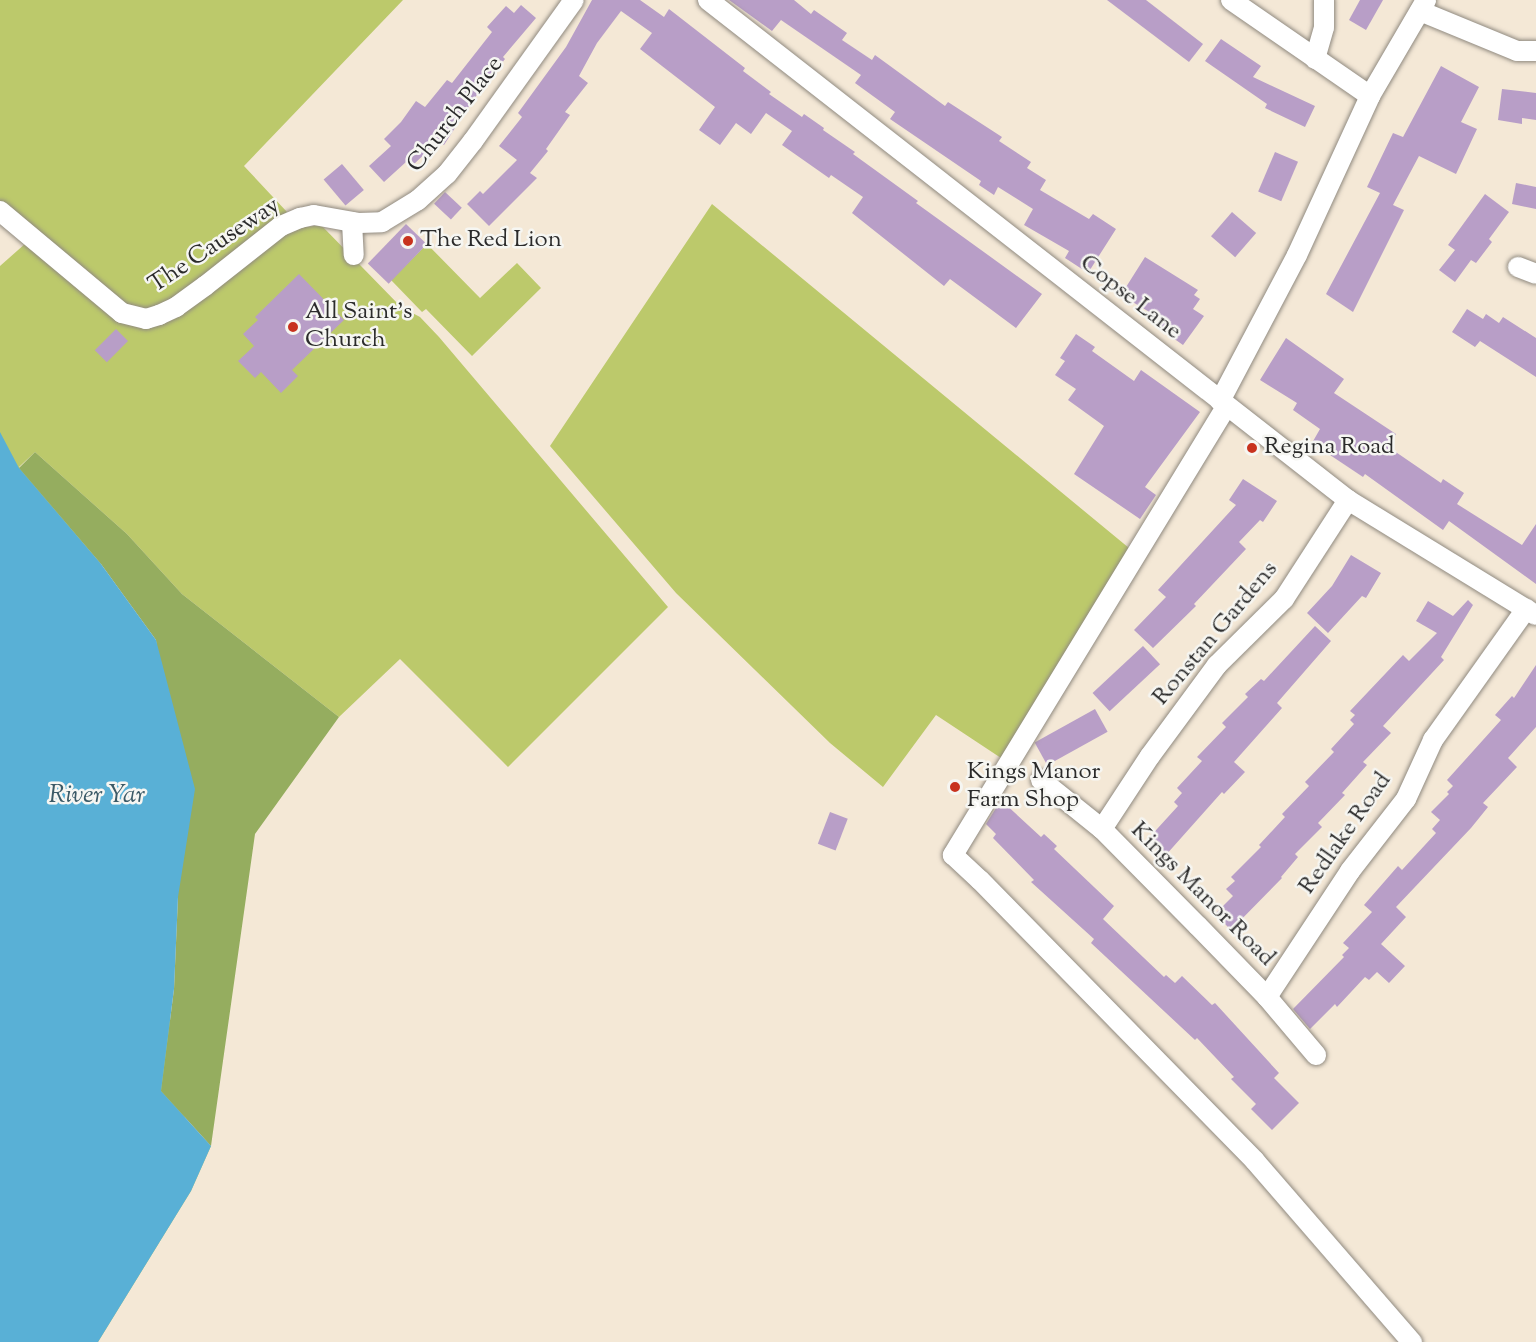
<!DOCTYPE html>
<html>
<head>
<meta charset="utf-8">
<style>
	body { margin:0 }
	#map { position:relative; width:1536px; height:1342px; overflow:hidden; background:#f4e8d6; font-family:"Sorts Mill Goudy",serif }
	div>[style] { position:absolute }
	.green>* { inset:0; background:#bcc96b }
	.forest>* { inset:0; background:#95ad5f }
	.water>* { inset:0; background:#59b0d6 }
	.building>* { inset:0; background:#b89ec7; transform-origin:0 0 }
	.roads { filter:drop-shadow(0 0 2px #908a80) drop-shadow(0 0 2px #908a80) }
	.minor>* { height:20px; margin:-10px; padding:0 10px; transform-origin:10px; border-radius:10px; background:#fff }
	.dots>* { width:16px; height:16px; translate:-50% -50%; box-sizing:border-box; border:3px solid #f6f6f2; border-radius:50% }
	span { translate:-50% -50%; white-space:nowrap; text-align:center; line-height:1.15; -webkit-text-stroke:5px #f6f6f2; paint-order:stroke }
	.street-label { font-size:24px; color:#2b2b2b }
	.poi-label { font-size:24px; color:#2b2b2b }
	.left { translate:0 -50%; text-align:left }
	.water-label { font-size:26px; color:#3b5a67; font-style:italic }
</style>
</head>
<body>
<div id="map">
	<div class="green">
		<i style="clip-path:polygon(0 0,403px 0,244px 166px,287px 212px,199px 280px,171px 299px,153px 308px,144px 309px,125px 305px,0 202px)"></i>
		<i style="clip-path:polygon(712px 204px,1129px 548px,1001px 758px,936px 715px,883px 787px,830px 743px,676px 593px,550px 446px)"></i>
		<i style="clip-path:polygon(321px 225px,401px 307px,420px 317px,439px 337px,668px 607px,508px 767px,400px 659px,339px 717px,182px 594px,127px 534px,35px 452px,19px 467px,101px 564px,185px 1119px,211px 1146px,191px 1191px,98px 1342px,0 1342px,0 266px,26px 243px,142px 327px,291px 229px)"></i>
		<i style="clip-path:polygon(427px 244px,480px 298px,517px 263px,541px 288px,472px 356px,426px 309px,422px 312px,391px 280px)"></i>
	</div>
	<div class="forest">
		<i style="clip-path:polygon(35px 452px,127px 534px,182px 594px,339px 717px,255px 834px,211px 1146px,161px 1091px,174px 989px,178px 897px,156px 640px,101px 564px,19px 468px)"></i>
	</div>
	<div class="water">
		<i style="clip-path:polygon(0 432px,19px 468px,101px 564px,156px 640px,195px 789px,178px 897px,174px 989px,161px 1091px,211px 1146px,191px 1191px,98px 1342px,0 1342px)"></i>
	</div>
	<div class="building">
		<i style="clip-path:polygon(592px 0,640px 0,664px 17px,669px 9px,745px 68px,743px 71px,771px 92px,769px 94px,802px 117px,804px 114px,824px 128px,823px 130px,855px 152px,853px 154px,918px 201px,916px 203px,1042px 294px,1016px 328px,950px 279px,944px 286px,852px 213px,863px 197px,831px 175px,829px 178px,782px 145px,792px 131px,766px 113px,751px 134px,736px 123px,720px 145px,699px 130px,715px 107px,640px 49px,652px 33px,621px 11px,597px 43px,579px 76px,588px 83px,565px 112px,570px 115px,546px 149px,548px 151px,530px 173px,537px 178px,489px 226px,467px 204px,480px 191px,483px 194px,517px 160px,499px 146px,522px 117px,518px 113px,566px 47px)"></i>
		<i style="clip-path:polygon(729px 0,794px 0,811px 14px,814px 10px,847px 33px,842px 40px,872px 60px,875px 55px,945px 106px,948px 102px,1002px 137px,999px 141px,1031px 162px,1027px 168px,1046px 180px,1040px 190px,1089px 219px,1093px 214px,1116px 229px,1088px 273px,1065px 258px,1069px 251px,1024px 225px,1033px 209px,998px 187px,994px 195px,979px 185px,981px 181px,890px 119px,895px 112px,855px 83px,861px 75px,781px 20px,772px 31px)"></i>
		<i style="clip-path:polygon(1107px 0,1146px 0,1203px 44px,1189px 62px)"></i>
		<i style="clip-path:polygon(1360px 0,1383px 0,1366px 30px,1349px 20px)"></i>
		<i style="clip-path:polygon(521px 5px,536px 18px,503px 57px,505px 59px,473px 100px,444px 145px,438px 141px,411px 167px,406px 162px,384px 182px,369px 166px,391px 146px,384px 139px,401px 122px,416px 101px,425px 107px,447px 80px,452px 83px,492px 32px,487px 27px,506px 6px,514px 13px)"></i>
		<i style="clip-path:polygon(1221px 39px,1261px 66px,1253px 77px,1315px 106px,1305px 127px,1265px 108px,1267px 104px,1205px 61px)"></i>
		<i style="clip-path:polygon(1441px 66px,1479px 87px,1461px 122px,1477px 129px,1456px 174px,1419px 156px,1393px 205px,1404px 210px,1353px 312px,1326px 294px,1380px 193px,1367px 187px,1393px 133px,1403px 137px)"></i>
		<i style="clip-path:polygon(1502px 89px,1536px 93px,1536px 120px,1522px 118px,1522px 124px,1498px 120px)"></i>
		<i style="left:1275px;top:152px;width:25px;height:43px;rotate:23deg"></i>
		<i style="left:342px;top:164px;width:34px;height:24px;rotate:50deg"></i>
		<i style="clip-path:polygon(1516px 183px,1536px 187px,1536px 209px,1512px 204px)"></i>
		<i style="left:445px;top:192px;width:23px;height:16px;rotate:43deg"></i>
		<i style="clip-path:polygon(1485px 194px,1509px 212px,1489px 239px,1492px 242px,1476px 263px,1471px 260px,1455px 282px,1439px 270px,1455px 250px,1448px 245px)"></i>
		<i style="left:1232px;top:212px;width:32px;height:32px;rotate:41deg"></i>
		<i style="left:406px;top:224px;width:29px;height:55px;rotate:44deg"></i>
		<i style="clip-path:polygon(1145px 257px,1198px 290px,1194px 295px,1200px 299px,1193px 309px,1204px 316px,1183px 345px,1156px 326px,1161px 319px,1121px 295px)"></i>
		<i style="clip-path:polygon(299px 274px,344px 320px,292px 370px,298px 376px,281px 393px,261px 372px,255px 378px,238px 361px,254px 346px,243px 334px,258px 320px,255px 317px)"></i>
		<i style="clip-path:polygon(1467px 309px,1483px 319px,1486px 314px,1499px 323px,1503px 317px,1536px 338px,1536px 377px,1480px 341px,1475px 347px,1452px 332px)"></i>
		<i style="left:116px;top:329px;width:17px;height:30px;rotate:45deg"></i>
		<i style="clip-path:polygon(1076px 334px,1095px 347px,1092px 351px,1134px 381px,1141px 370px,1200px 412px,1145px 487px,1156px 495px,1140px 519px,1074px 474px,1104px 426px,1068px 400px,1076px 389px,1055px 375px,1065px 361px,1060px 358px)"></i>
		<i style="clip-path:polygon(1286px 338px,1344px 379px,1334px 393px,1396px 434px,1387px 446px,1441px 483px,1443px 479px,1464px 493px,1457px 504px,1522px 545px,1536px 524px,1536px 584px,1449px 521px,1443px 530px,1365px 474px,1363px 477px,1312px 443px,1320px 429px,1293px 410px,1297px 403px,1260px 380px)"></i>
		<i style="clip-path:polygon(1243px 479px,1277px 501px,1263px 522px,1260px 520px,1239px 542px,1246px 549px,1194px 604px,1196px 606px,1153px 648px,1134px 630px,1166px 597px,1158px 590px,1236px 505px,1229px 500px)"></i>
		<i style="clip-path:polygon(1351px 555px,1381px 573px,1366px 598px,1362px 596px,1328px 633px,1307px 613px,1332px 586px)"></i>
		<i style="clip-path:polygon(1468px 600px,1473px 605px,1441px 657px,1444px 660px,1383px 726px,1391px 733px,1363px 762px,1367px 765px,1342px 793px,1345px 795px,1318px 823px,1322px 827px,1295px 854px,1298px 857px,1281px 877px,1282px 878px,1231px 930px,1215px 914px,1233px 896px,1226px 889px,1235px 881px,1231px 877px,1261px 847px,1259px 845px,1285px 817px,1282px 814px,1309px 786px,1305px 782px,1334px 752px,1331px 749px,1354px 724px,1350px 720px,1355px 715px,1350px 711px,1403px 655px,1409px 661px,1437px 633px,1416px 621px,1428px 601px,1453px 616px)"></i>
		<i style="clip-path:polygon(1315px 626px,1331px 641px,1277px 703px,1282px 708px,1234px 762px,1245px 772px,1224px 794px,1222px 792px,1165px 856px,1147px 840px,1178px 806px,1174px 802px,1182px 793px,1177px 788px,1202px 761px,1197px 757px,1226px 727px,1222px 723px,1248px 697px,1245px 694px,1261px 679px,1264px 681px)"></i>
		<i style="left:1143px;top:646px;width:25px;height:69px;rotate:47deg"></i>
		<i style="clip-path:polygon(1536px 665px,1536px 727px,1508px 758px,1517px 767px,1483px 803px,1488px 807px,1471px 828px,1396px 907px,1406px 917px,1381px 944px,1405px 966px,1389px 983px,1377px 972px,1369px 980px,1365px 977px,1337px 1007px,1335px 1004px,1310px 1029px,1293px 1009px,1344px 957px,1342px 955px,1349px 948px,1343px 943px,1372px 912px,1364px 905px,1398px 866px,1402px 870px,1436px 833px,1432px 829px,1440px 820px,1431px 812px,1449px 794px,1447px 792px,1453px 786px,1447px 780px,1501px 720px,1495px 715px,1512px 696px,1514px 698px)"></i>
		<i style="left:1095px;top:709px;width:26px;height:69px;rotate:61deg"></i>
		<i style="clip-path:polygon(1001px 800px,1041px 837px,1044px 834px,1057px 846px,1054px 849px,1114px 906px,1103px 919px,1164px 977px,1166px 975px,1175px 983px,1182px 976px,1212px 1005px,1215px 1003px,1279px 1073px,1274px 1078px,1299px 1103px,1272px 1130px,1251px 1109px,1256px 1104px,1231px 1079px,1234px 1077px,1197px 1038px,1195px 1040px,1091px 943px,1094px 939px,1031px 882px,1034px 880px,993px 838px,996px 834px,986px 824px)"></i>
		<i style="left:830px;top:812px;width:19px;height:34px;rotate:21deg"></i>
	</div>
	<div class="roads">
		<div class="minor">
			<i style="left:708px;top:0;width:812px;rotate:38deg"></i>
			<i style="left:1348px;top:500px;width:220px;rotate:31.5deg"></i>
			<i style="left:1231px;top:0;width:169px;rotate:34.6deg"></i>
			<i style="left:1420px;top:11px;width:105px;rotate:22.4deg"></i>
			<i style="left:1517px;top:51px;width:19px"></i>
			<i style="left:1315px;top:59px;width:33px;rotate:-74deg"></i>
			<i style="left:1324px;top:27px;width:27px;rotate:-90deg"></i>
			<i style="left:0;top:211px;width:159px;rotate:39.9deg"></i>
			<i style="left:122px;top:313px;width:25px;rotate:14deg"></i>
			<i style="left:146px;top:319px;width:14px;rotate:-17deg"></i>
			<i style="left:159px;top:315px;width:19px;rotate:-25deg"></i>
			<i style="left:176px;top:307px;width:36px;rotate:-36deg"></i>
			<i style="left:205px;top:286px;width:97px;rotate:-38.3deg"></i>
			<i style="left:281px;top:226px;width:21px;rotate:-23deg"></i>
			<i style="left:300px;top:218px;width:14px;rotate:-12deg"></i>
			<i style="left:314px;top:215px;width:46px;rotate:10.1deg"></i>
			<i style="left:359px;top:223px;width:23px;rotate:-2deg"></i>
			<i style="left:382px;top:222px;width:42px;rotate:-31.4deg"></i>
			<i style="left:418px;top:200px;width:39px;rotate:-42deg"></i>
			<i style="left:447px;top:174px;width:42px;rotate:-51.8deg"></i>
			<i style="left:473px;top:141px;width:173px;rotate:-54.4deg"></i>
			<i style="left:352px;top:222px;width:33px;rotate:87deg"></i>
			<i style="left:1518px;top:267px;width:19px;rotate:21deg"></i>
			<i style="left:1220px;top:401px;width:165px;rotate:-62.2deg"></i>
			<i style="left:1297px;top:255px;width:175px;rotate:-65.3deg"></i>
			<i style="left:1370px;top:96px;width:111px;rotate:-59.7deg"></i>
			<i style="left:1226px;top:407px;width:525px;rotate:121.36deg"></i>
			<i style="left:953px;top:855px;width:37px;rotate:43deg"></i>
			<i style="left:980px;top:880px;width:393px;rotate:45.6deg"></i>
			<i style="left:1255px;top:1161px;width:240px;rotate:49.1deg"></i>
			<i style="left:1041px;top:780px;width:78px;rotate:38.8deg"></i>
			<i style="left:1102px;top:829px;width:136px;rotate:45.3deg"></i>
			<i style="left:1198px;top:926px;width:99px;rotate:45.8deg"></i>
			<i style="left:1267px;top:997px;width:76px;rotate:49.8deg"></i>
			<i style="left:1102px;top:829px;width:87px;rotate:-56.7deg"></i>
			<i style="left:1150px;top:756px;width:113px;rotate:-53.6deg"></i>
			<i style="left:1217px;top:665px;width:94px;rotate:-44.6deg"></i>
			<i style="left:1284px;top:599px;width:118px;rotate:-57.1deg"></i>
			<i style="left:1267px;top:997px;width:151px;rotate:-56.6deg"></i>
			<i style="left:1350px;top:871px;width:91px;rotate:-52.1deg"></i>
			<i style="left:1406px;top:799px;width:65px;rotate:-65.4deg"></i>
			<i style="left:1433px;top:740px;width:161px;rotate:-54.6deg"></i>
		</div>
	</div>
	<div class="dots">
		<i style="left:408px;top:241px;background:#c8321e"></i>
		<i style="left:293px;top:327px;background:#c8321e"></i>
		<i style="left:1252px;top:448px;background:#c8321e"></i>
		<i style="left:955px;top:787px;background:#c8321e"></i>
	</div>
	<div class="street-label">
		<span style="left:456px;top:115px;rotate:-52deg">Church Place</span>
		<span style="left:215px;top:246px;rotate:-34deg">The Causeway</span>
		<span style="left:1130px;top:298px;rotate:38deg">Copse Lane</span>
		<span style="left:1216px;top:634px;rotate:-50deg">Ronstan Gardens</span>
		<span style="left:1346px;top:834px;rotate:-55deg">Redlake Road</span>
		<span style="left:1202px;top:895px;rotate:45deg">Kings Manor Road</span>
	</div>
	<div class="poi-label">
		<span class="left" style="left:420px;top:241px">The Red Lion</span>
		<span class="left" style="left:305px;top:327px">All Saint's<br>Church</span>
		<span class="left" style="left:1264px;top:448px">Regina Road</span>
		<span class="left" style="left:967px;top:787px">Kings Manor<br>Farm Shop</span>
	</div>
	<div class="water-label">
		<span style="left:97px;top:796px">River Yar</span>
	</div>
</div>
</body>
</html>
